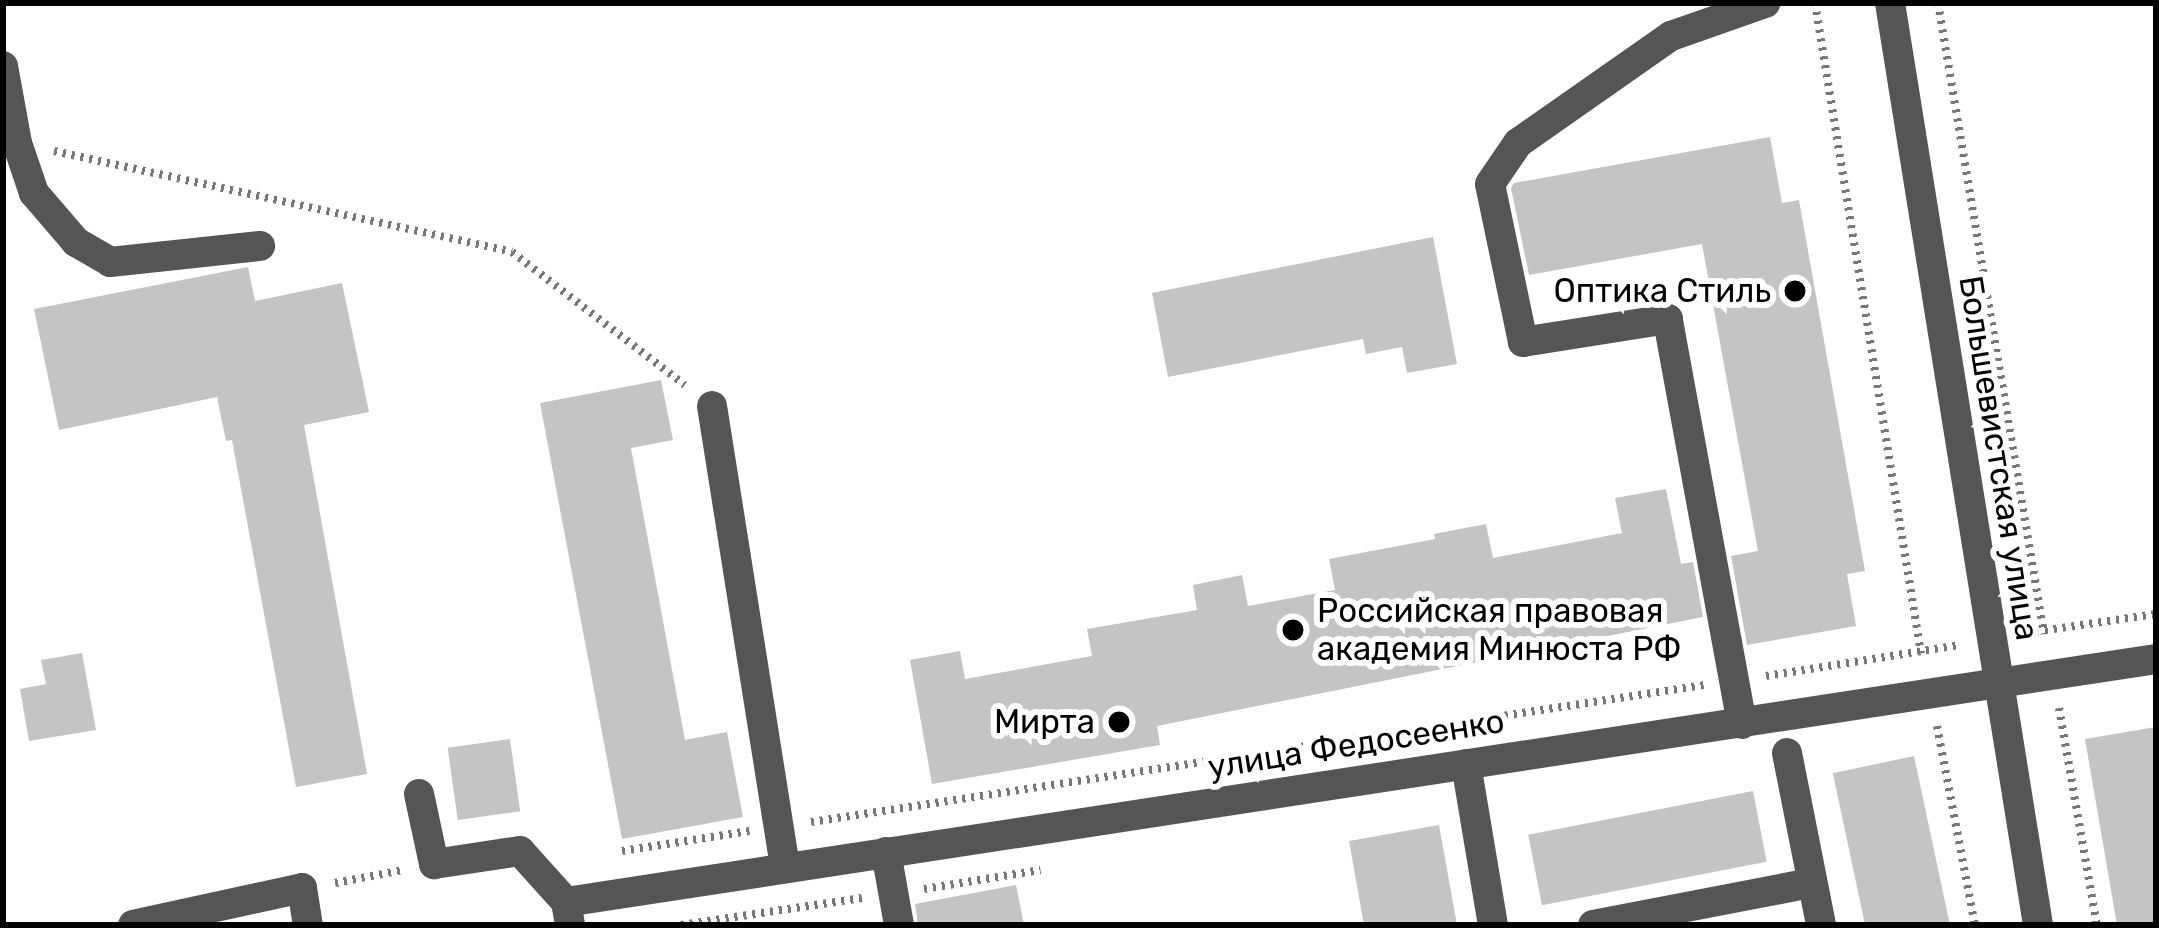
<!DOCTYPE html>
<html>
<head>
<meta charset="utf-8">
<style>
	body { margin:0 }
	#map { position:relative; width:2159px; height:928px; overflow:hidden; background:#fff; font-family:Rubik,sans-serif }
	div>[style] { position:absolute }
	.building>* { inset:0; background:#c4c4c4; transform-origin:0 0 }
	.path>* { height:8px; margin-top:-4px; transform-origin:0; background:repeating-linear-gradient(90deg,#777 0 3px,transparent 0 9px) }
	.minor>* { height:30px; margin:-15px; padding:0 15px; transform-origin:15px; border-radius:15px; background:#555 }
	.dots>* { width:33px; height:33px; translate:-50% -50%; box-sizing:border-box; border:6px solid #fff; border-radius:50% }
	span { translate:-50% -50%; white-space:nowrap; text-align:center; line-height:1.15; -webkit-text-stroke:12px #fff; paint-order:stroke }
	.poi-label { font-size:33px; color:#000 }
	.right { translate:-100% -50%; text-align:right }
	.left { translate:0 -50%; text-align:left }
	.street-label { font-size:33px; color:#000 }
	.frame { position:absolute; inset:0; border:6px solid #000; pointer-events:none }
</style>
</head>
<body>
<div id="map">
	<div class="building">
		<i style="clip-path:polygon(1770px 137px,1782px 203px,1799px 200px,1865px 571px,1847px 574px,1856px 626px,1747px 645px,1731px 556px,1758px 551px,1702px 244px,1529px 275px,1511px 188px,1514px 183px)"></i>
		<i style="clip-path:polygon(1433px 237px,1457px 364px,1407px 373px,1402px 347px,1366px 354px,1363px 339px,1168px 377px,1152px 293px)"></i>
		<i style="clip-path:polygon(248px 267px,255px 301px,342px 283px,369px 412px,304px 425px,367px 774px,296px 787px,232px 440px,226px 441px,217px 397px,59px 430px,34px 309px)"></i>
		<i style="clip-path:polygon(661px 380px,673px 440px,631px 448px,685px 740px,727px 732px,743px 817px,622px 839px,540px 403px)"></i>
		<i style="clip-path:polygon(1666px 489px,1681px 564px,1693px 562px,1703px 617px,1157px 726px,1160px 745px,932px 784px,910px 660px,960px 651px,965px 679px,1092px 656px,1087px 629px,1197px 610px,1193px 585px,1242px 575px,1248px 606px,1335px 590px,1329px 559px,1435px 539px,1434px 534px,1486px 524px,1493px 558px,1622px 533px,1615px 498px)"></i>
		<i style="clip-path:polygon(82px 653px,96px 730px,29px 741px,20px 689px,46px 684px,41px 660px)"></i>
		<i style="clip-path:polygon(2156px 727px,2156px 925px,2117px 925px,2085px 739px)"></i>
		<i style="left:510px;top:739px;width:73px;height:63px;rotate:82deg"></i>
		<i style="left:1914px;top:756px;width:173px;height:83px;rotate:78deg"></i>
		<i style="left:1753px;top:791px;width:72px;height:229px;rotate:79deg"></i>
		<i style="clip-path:polygon(1439px 825px,1457px 925px,1364px 925px,1349px 841px)"></i>
		<i style="clip-path:polygon(1016px 885px,1024px 925px,918px 925px,915px 904px)"></i>
	</div>
	<div class="path">
		<i style="left:1815px;top:3px;width:659px;rotate:80.74deg"></i>
		<i style="left:1938px;top:3px;width:640px;rotate:80.46deg"></i>
		<i style="left:54px;top:151px;width:469px;rotate:12.4deg"></i>
		<i style="left:512px;top:252px;width:218px;rotate:37.6deg"></i>
		<i style="left:2027px;top:633px;width:130px;rotate:-8.4deg"></i>
		<i style="left:1766px;top:676px;width:195px;rotate:-9.1deg"></i>
		<i style="left:2059px;top:708px;width:220px;rotate:80.1deg"></i>
		<i style="left:1937px;top:726px;width:203px;rotate:79.2deg"></i>
		<i style="left:811px;top:822px;width:903px;rotate:-8.72deg"></i>
		<i style="left:622px;top:851px;width:129px;rotate:-8.9deg"></i>
		<i style="left:335px;top:883px;width:69px;rotate:-10.8deg"></i>
		<i style="left:924px;top:889px;width:118px;rotate:-9.3deg"></i>
		<i style="left:681px;top:925px;width:183px;rotate:-8.5deg"></i>
	</div>
	<div class="minor">
		<i style="left:1890px;top:3px;width:934px;rotate:80.88deg"></i>
		<i style="left:3px;top:66px;width:78px;rotate:79.7deg"></i>
		<i style="left:17px;top:143px;width:53px;rotate:71.2deg"></i>
		<i style="left:34px;top:193px;width:65px;rotate:49.4deg"></i>
		<i style="left:76px;top:242px;width:39px;rotate:30deg"></i>
		<i style="left:110px;top:262px;width:151px;rotate:-6.1deg"></i>
		<i style="left:712px;top:406px;width:468px;rotate:81deg"></i>
		<i style="left:1742px;top:724px;width:412px;rotate:-100.4deg"></i>
		<i style="left:1668px;top:319px;width:147px;rotate:171deg"></i>
		<i style="left:1523px;top:342px;width:161px;rotate:-101.8deg"></i>
		<i style="left:1490px;top:184px;width:50px;rotate:-55.7deg"></i>
		<i style="left:1518px;top:143px;width:187px;rotate:-35deg"></i>
		<i style="left:1671px;top:36px;width:100px;rotate:-19.3deg"></i>
		<i style="left:1787px;top:753px;width:175px;rotate:78.8deg"></i>
		<i style="left:1466px;top:764px;width:163px;rotate:80.5deg"></i>
		<i style="left:419px;top:794px;width:72px;rotate:77.9deg"></i>
		<i style="left:434px;top:864px;width:87px;rotate:-8.6deg"></i>
		<i style="left:520px;top:851px;width:69px;rotate:48deg"></i>
		<i style="left:566px;top:902px;width:23px;rotate:80deg"></i>
		<i style="left:886px;top:852px;width:74px;rotate:79.9deg"></i>
		<i style="left:566px;top:902px;width:1608px;rotate:-8.69deg"></i>
		<i style="left:133px;top:925px;width:173px;rotate:-12.3deg"></i>
		<i style="left:302px;top:888px;width:37px;rotate:81deg"></i>
		<i style="left:1593px;top:925px;width:223px;rotate:-10.9deg"></i>
	</div>
	<div class="dots">
		<i style="left:1795px;top:291px;background:#000"></i>
		<i style="left:1293px;top:630px;background:#000"></i>
		<i style="left:1119px;top:722px;background:#000"></i>
	</div>
	<div class="poi-label">
		<span class="right" style="left:1771px;top:291px">Оптика Стиль</span>
		<span class="left" style="left:1317px;top:630px">Российская правовая<br>академия Минюста РФ</span>
		<span class="right" style="left:1095px;top:722px">Мирта</span>
	</div>
	<div class="street-label">
		<span style="left:1999px;top:458px;rotate:81deg">Большевистская улица</span>
		<span style="left:1356px;top:744px;rotate:-9deg">улица Федосеенко</span>
	</div>
	<div class="frame"></div>
</div>
</body>
</html>
